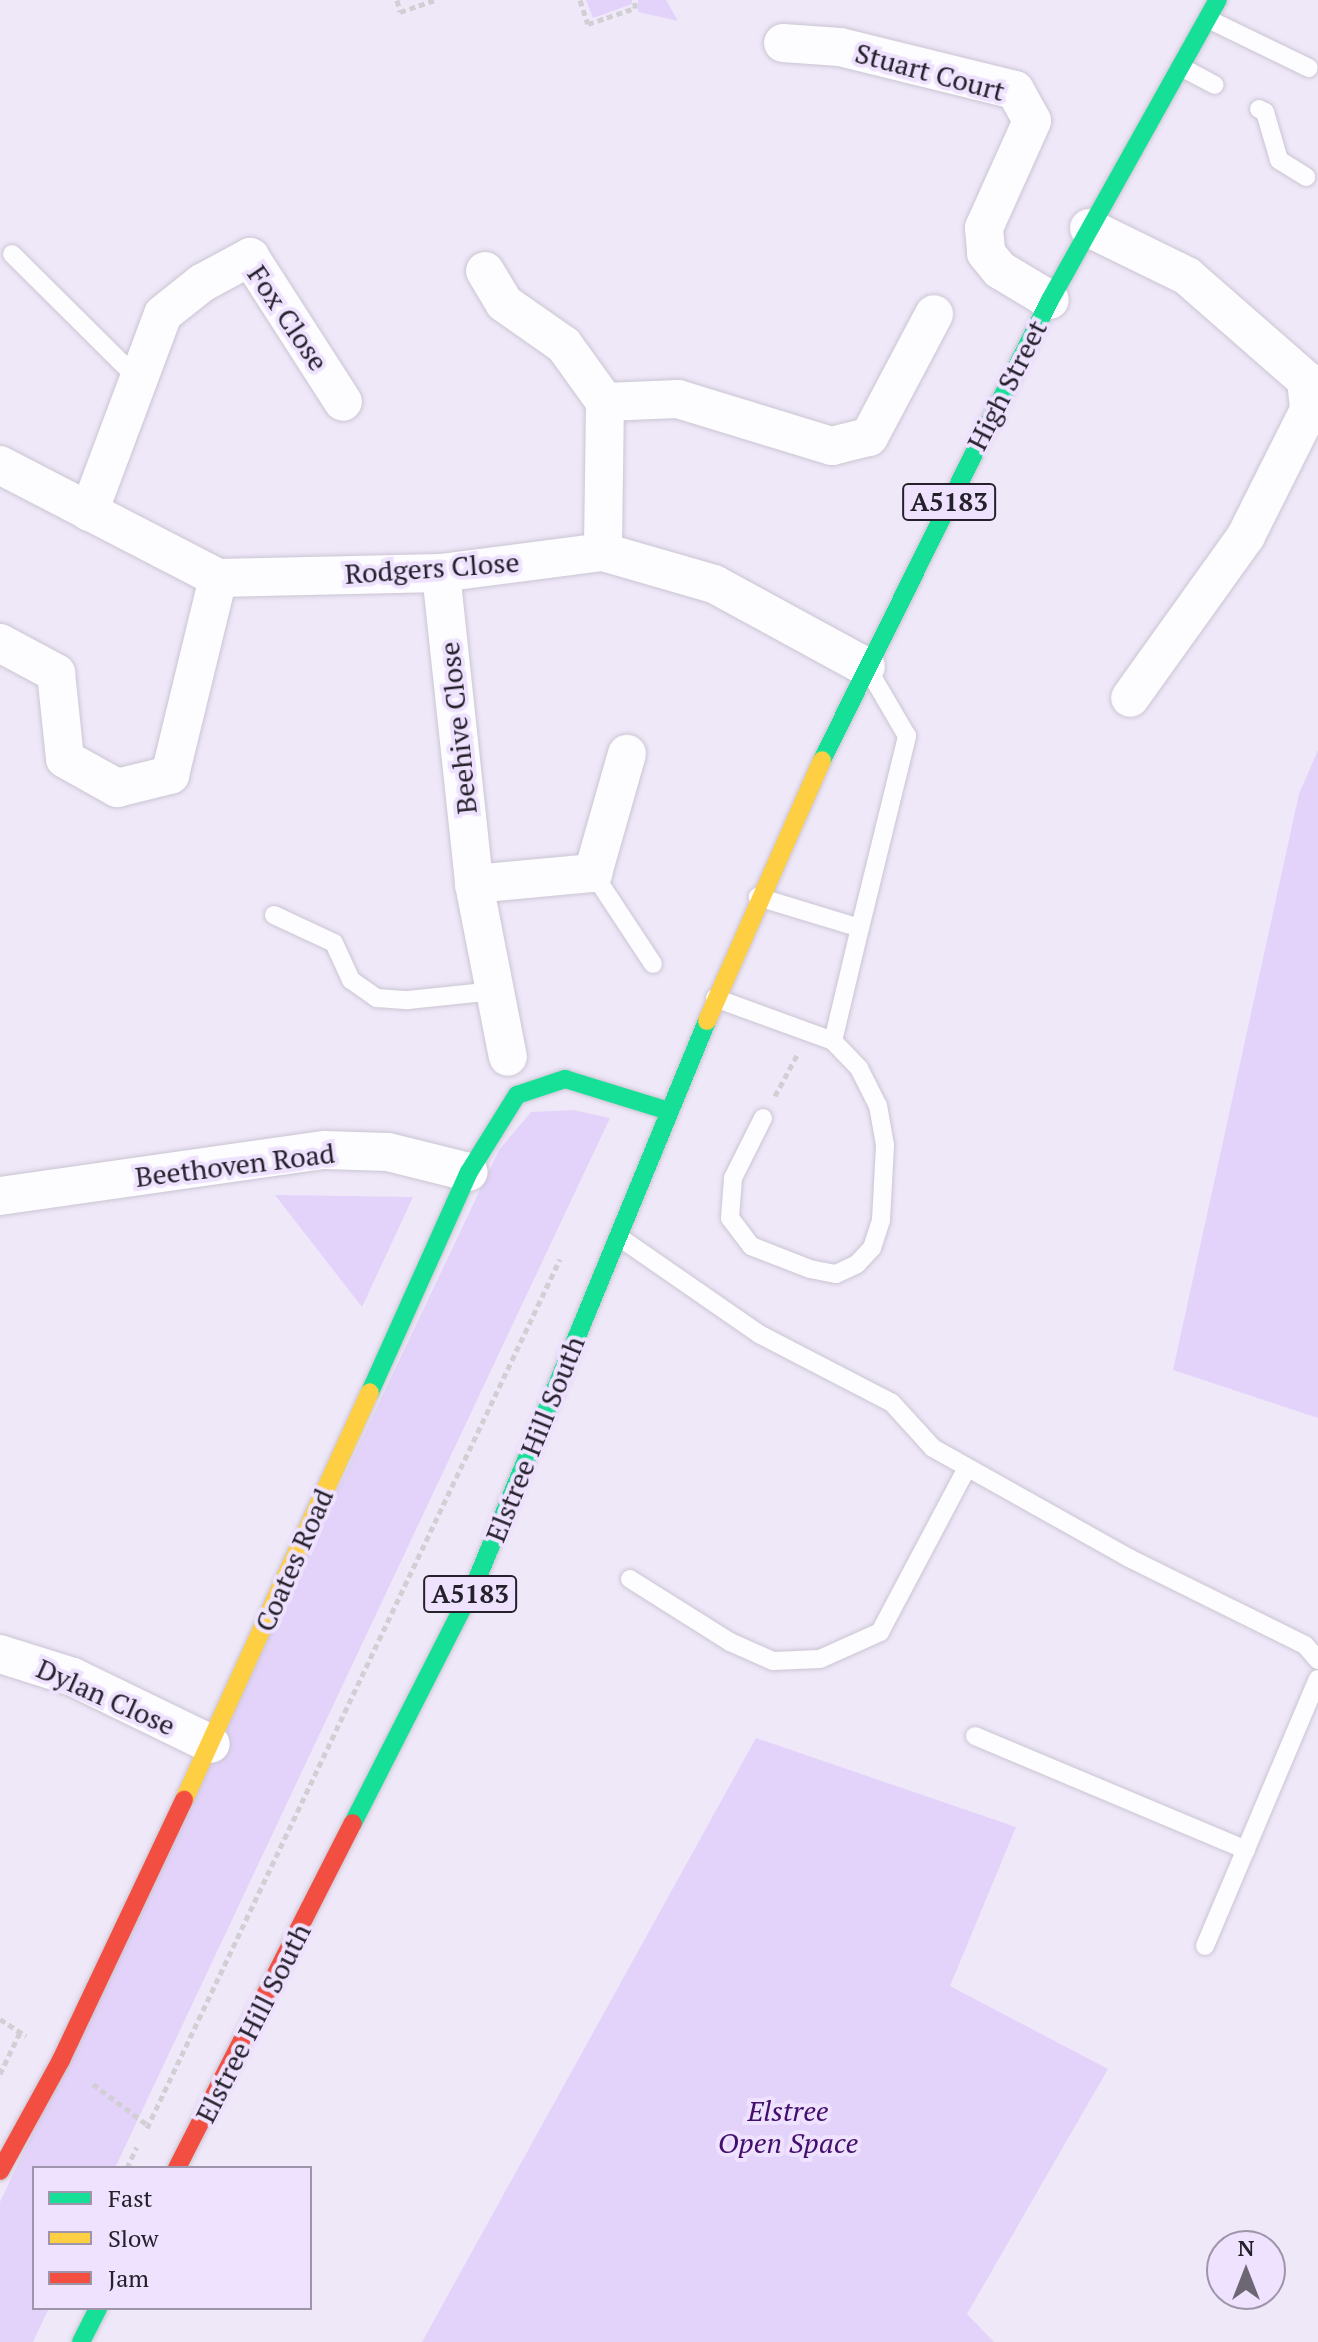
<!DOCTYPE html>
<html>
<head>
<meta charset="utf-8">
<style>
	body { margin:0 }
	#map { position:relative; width:1318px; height:2342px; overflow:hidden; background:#efe8f9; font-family:"PT Serif",serif }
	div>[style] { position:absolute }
	.green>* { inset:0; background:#e3d3fa }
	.path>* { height:5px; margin-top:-2.5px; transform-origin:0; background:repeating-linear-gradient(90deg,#d1cfd4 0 6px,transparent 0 10px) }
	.roads { filter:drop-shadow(0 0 2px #cac5d2) drop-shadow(0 0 2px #cac5d2) }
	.lane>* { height:18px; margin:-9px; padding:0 9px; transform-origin:9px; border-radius:9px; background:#fdfcfe }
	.street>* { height:38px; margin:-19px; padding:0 19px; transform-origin:19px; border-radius:19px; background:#fdfcfe }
	.fast>* { height:18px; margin:-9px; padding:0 9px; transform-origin:9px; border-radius:9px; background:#16e098 }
	.slow>* { height:18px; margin:-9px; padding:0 9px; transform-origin:9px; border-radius:9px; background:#ffcf43 }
	.jam>* { height:18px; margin:-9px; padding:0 9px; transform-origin:9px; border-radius:9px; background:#f24e42 }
	span { translate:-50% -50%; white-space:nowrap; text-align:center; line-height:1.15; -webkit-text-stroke:8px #eee2ff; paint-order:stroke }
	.shield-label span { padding:2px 6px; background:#eee2ff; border:2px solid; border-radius:6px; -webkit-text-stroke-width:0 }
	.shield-label { font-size:26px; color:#25212b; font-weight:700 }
	.street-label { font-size:28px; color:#25212b }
	.park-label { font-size:28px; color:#430f6c; font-style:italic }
	.legend { position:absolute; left:32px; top:2166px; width:280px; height:144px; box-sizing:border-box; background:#eee2ff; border:2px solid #9e95aa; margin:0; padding:10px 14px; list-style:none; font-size:24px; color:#25212b }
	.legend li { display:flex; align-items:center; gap:16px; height:40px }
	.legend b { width:40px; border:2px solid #9e95aa }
	.north { position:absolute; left:1206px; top:2230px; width:80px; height:80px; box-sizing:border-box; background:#eee2ff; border:2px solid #9e95aa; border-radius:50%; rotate:0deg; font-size:22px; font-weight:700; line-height:32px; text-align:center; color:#25212b }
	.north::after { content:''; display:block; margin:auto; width:28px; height:36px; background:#6c6773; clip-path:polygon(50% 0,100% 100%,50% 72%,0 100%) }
</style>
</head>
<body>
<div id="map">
	<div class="green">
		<i style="clip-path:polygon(586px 0,632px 0,632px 4px,593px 18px)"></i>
		<i style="clip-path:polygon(638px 0,666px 0,678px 21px,638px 12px)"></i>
		<i style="clip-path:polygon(1318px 750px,1318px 1418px,1173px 1370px,1299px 794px)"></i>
		<i style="clip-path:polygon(573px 1110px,610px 1118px,115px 2168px,34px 2168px,34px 2308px,49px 2308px,33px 2342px,0 2342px,0 2202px,499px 1150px,531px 1112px)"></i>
		<i style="clip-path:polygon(275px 1195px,413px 1197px,362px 1307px)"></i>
		<i style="clip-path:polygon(756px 1738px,1016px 1827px,950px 1986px,1108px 2069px,967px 2314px,994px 2342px,422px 2342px)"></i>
	</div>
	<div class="path">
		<i style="left:397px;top:0;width:12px;rotate:76deg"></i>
		<i style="left:400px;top:12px;width:36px;rotate:-19deg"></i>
		<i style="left:580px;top:0;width:25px;rotate:72deg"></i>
		<i style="left:588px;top:24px;width:50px;rotate:-18.8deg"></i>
		<i style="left:635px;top:8px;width:8px;rotate:-90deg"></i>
		<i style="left:775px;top:1096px;width:47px;rotate:-61.8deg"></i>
		<i style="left:0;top:2019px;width:31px;rotate:33deg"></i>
		<i style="left:0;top:2074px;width:47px;rotate:-64.5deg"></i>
		<i style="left:93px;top:2084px;width:70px;rotate:36.9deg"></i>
		<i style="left:147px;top:2128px;width:962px;rotate:-64.58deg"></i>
		<i style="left:127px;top:2168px;width:23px;rotate:-65deg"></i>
	</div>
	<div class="roads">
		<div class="lane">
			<i style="left:1208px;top:19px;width:112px;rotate:25.9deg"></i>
			<i style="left:1181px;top:67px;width:38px;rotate:28deg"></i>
			<i style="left:1259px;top:109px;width:7px;rotate:27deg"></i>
			<i style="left:1265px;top:112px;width:50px;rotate:73.7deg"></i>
			<i style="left:1279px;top:160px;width:32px;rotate:32deg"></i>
			<i style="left:12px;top:254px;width:176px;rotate:44.8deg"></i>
			<i style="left:593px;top:873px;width:109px;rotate:56.6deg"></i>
			<i style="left:274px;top:915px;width:66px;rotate:25deg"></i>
			<i style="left:334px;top:943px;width:41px;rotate:65.3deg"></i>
			<i style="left:351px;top:980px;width:32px;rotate:35deg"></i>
			<i style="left:377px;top:998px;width:31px;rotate:4deg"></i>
			<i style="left:408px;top:1000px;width:87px;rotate:-5.9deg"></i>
			<i style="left:860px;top:928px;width:198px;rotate:-76.2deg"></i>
			<i style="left:907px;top:736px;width:75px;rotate:-120.3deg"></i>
			<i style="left:715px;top:998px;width:126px;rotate:20deg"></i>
			<i style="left:833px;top:1041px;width:116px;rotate:-76.6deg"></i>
			<i style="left:860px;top:928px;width:107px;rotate:-163.1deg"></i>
			<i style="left:763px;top:1118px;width:67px;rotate:116.6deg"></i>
			<i style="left:733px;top:1178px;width:40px;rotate:94.3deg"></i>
			<i style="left:730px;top:1218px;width:35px;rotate:53deg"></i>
			<i style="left:751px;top:1246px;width:63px;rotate:21.3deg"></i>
			<i style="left:810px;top:1269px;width:26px;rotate:11deg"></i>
			<i style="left:836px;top:1274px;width:23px;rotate:-25deg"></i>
			<i style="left:857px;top:1264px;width:22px;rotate:-47deg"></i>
			<i style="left:872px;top:1248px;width:29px;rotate:-72deg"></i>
			<i style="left:881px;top:1220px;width:75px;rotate:-86.9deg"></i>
			<i style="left:885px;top:1145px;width:40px;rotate:-100deg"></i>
			<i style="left:878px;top:1106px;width:42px;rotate:-116.6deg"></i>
			<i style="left:859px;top:1068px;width:37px;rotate:-134deg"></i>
			<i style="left:619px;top:1237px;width:170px;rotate:34.7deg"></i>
			<i style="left:759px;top:1334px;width:150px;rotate:27.4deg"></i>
			<i style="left:892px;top:1403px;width:61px;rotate:47.7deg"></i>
			<i style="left:933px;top:1448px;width:225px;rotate:29.3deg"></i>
			<i style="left:1129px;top:1558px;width:196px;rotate:26.3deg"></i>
			<i style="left:1305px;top:1645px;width:20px;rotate:49deg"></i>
			<i style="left:630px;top:1579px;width:118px;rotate:32.2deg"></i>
			<i style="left:730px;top:1642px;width:47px;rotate:23.8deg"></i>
			<i style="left:773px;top:1661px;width:47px;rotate:-2.4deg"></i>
			<i style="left:820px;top:1659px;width:66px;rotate:-24.2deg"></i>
			<i style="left:880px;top:1632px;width:186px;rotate:-62.1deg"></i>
			<i style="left:975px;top:1736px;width:294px;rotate:22.8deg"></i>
			<i style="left:1205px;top:1946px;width:290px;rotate:-67.1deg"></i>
		</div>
		<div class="street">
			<i style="left:783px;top:43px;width:57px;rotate:4deg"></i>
			<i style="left:840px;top:47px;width:180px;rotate:13.8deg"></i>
			<i style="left:1015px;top:90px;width:35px;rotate:61deg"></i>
			<i style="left:1032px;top:121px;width:117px;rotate:114.2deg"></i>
			<i style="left:984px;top:228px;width:25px;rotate:85deg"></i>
			<i style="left:986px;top:253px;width:22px;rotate:51deg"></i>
			<i style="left:1000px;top:270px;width:58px;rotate:31deg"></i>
			<i style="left:1089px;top:228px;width:109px;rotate:26.1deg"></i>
			<i style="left:1187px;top:276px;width:158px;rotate:41.2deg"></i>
			<i style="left:1306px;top:380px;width:30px;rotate:84deg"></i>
			<i style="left:1309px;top:410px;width:141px;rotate:116.6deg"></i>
			<i style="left:1246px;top:536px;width:199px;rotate:125.6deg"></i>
			<i style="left:485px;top:271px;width:37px;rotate:59deg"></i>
			<i style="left:504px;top:303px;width:73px;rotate:35deg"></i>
			<i style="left:564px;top:345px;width:70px;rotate:54.3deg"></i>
			<i style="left:605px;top:402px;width:150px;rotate:90.8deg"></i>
			<i style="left:605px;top:402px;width:73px;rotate:-2.4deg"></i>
			<i style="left:678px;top:399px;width:161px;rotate:17deg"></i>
			<i style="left:832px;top:446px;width:38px;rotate:-14deg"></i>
			<i style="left:869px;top:437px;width:139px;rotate:-62.1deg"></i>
			<i style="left:0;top:465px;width:246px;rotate:27.4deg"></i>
			<i style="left:218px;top:578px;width:223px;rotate:-1.3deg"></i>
			<i style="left:441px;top:573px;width:163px;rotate:-7.4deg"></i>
			<i style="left:603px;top:552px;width:116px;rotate:16.1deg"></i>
			<i style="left:714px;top:584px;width:173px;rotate:28.6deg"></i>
			<i style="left:89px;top:512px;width:211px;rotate:-69.5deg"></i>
			<i style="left:163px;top:314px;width:50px;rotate:-38.5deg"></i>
			<i style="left:202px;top:283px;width:55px;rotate:-28.4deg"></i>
			<i style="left:250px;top:257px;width:172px;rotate:57.3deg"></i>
			<i style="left:441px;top:573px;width:313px;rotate:83.9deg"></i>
			<i style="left:474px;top:884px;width:176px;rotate:78.9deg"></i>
			<i style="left:0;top:643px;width:64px;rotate:28.2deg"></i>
			<i style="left:56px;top:673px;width:86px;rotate:84deg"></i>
			<i style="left:65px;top:759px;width:60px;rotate:29.1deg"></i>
			<i style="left:117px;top:788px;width:55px;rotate:-13.8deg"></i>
			<i style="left:170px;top:775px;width:203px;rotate:-76.3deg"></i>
			<i style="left:474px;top:884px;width:120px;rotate:-5.3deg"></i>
			<i style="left:593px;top:873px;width:124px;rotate:-74.1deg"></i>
			<i style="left:0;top:1196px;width:328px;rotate:-8.1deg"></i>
			<i style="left:325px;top:1150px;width:63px;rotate:1.8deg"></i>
			<i style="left:388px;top:1152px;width:83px;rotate:13.9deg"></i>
			<i style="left:0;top:1654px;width:77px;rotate:17.5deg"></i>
			<i style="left:73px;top:1677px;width:153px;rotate:25.9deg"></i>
		</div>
		<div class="fast">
			<i style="left:822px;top:760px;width:513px;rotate:-63.63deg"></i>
			<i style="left:1050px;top:300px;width:344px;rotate:-60.8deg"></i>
			<i style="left:370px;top:1392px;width:241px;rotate:-65.8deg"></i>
			<i style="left:469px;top:1172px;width:91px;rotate:-58.1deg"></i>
			<i style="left:517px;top:1095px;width:51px;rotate:-18.4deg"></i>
			<i style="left:565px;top:1079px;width:109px;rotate:17.1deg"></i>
			<i style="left:353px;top:1823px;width:268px;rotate:-63deg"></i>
			<i style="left:475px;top:1584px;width:609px;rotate:-67.6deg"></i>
			<i style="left:81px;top:2342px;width:38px;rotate:-63deg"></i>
		</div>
		<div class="slow">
			<i style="left:707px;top:1021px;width:285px;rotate:-66.2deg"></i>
			<i style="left:184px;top:1800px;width:448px;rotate:-65.5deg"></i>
		</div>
		<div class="jam">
			<i style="left:177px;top:2168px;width:387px;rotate:-63deg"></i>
			<i style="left:0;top:2171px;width:127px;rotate:-61.2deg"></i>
			<i style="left:61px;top:2060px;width:288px;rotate:-64.7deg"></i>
		</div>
	</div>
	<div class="shield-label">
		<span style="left:949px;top:502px">A5183</span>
		<span style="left:470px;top:1594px">A5183</span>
	</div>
	<div class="street-label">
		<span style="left:930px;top:72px;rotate:15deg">Stuart Court</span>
		<span style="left:288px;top:318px;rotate:56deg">Fox Close</span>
		<span style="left:1007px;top:385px;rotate:-63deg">High Street</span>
		<span style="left:432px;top:568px;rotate:-4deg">Rodgers Close</span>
		<span style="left:458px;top:728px;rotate:-96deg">Beehive Close</span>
		<span style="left:235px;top:1165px;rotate:-7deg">Beethoven Road</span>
		<span style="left:535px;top:1439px;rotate:-68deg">Elstree Hill South</span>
		<span style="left:294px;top:1560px;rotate:-66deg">Coates Road</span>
		<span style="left:106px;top:1697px;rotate:24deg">Dylan Close</span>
		<span style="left:253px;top:2023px;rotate:-63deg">Elstree Hill South</span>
	</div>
	<div class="park-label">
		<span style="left:788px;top:2127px">Elstree<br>Open Space</span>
	</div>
	<ul class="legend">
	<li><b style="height:10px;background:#16e098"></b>Fast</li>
	<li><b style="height:10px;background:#ffcf43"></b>Slow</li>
	<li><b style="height:10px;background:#f24e42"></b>Jam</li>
	</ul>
	<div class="north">N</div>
</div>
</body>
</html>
